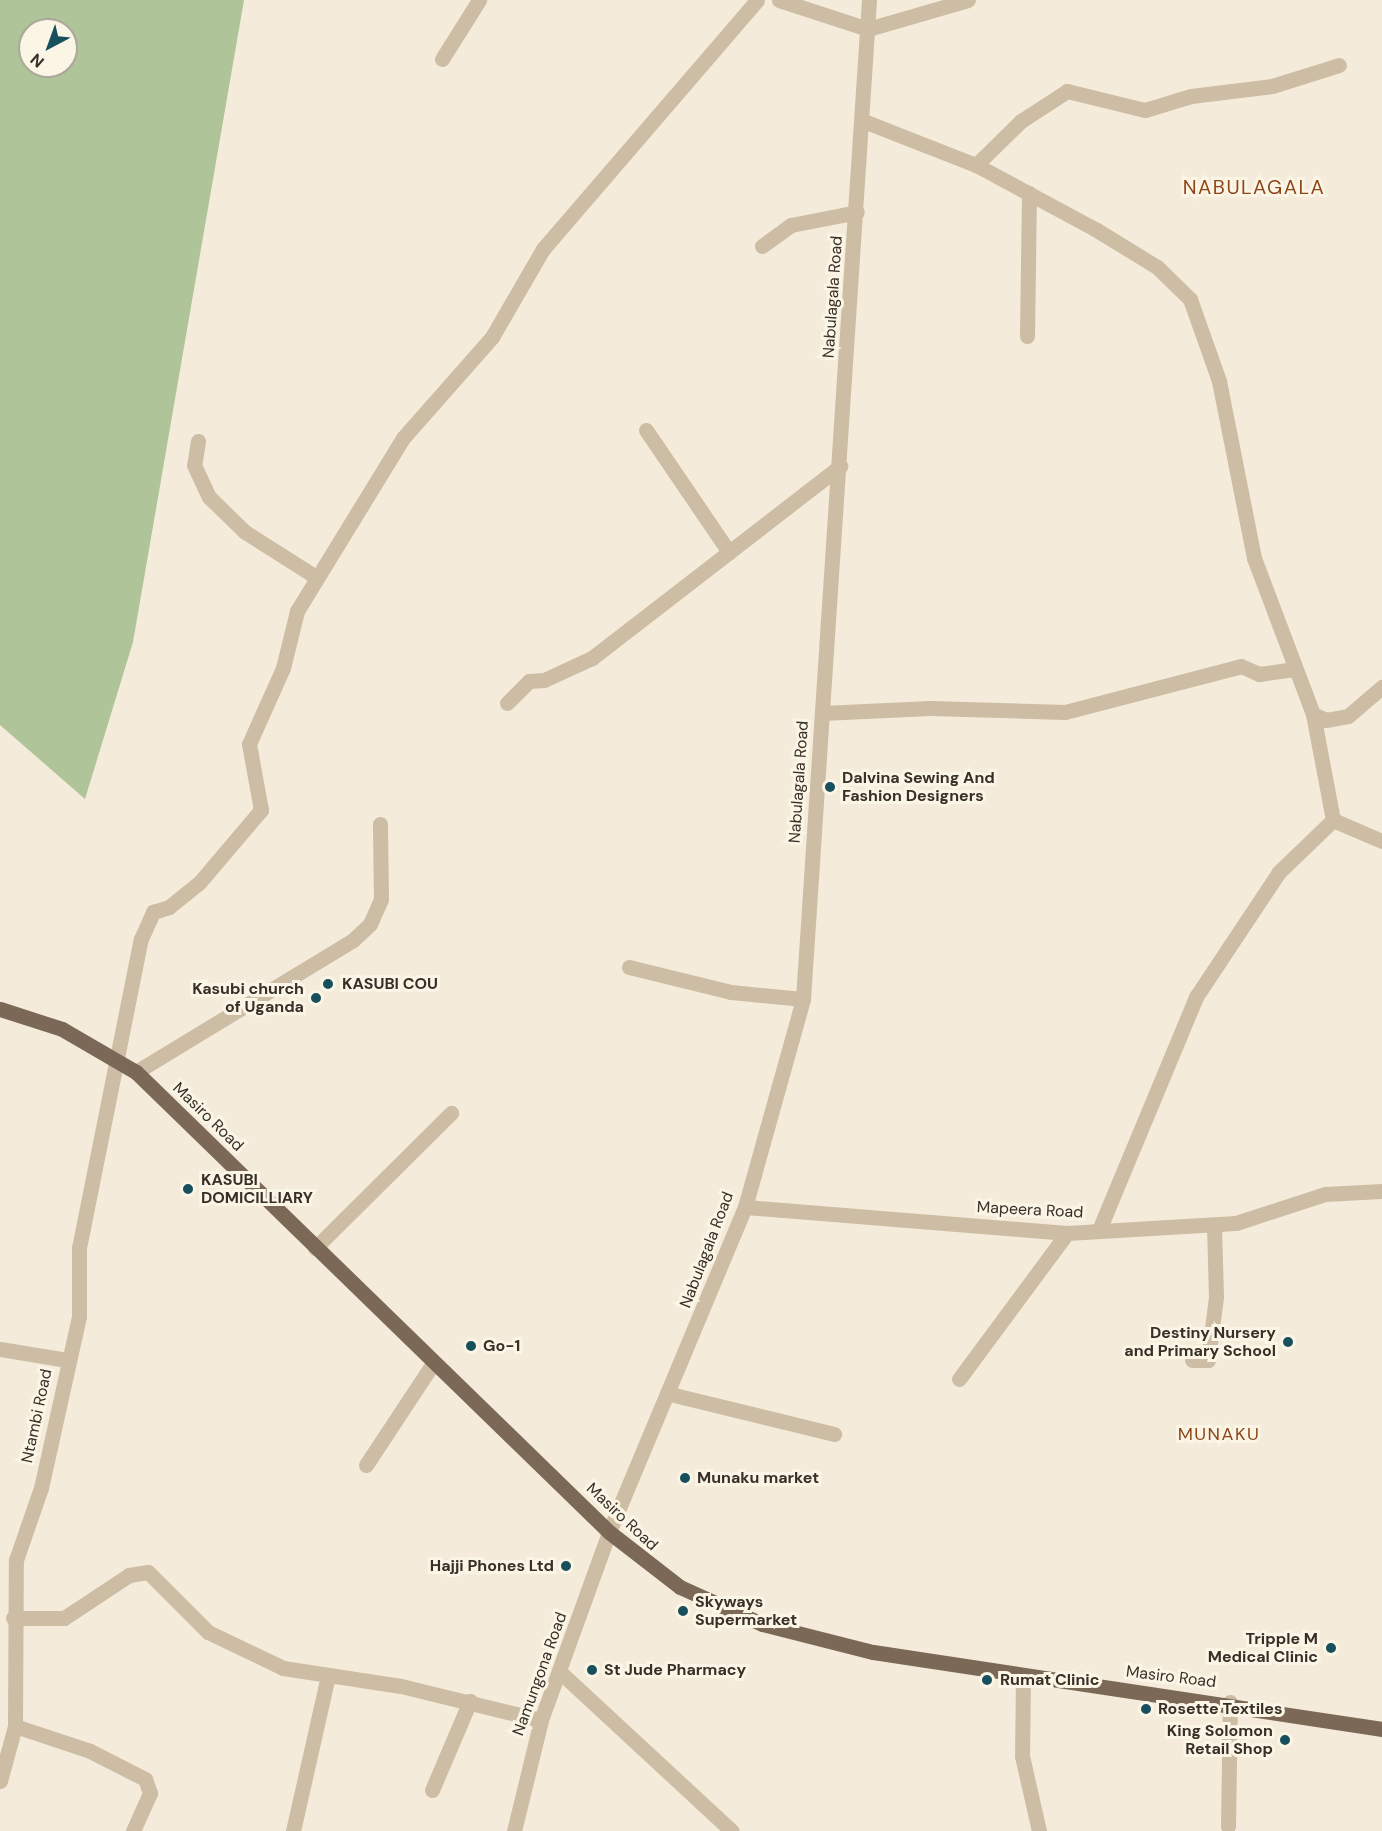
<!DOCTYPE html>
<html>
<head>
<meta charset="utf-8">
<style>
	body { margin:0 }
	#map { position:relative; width:1382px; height:1831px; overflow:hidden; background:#f4ebda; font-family:"DM Sans",sans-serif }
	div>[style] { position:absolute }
	.green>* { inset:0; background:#afc498 }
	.minor>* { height:15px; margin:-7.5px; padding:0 7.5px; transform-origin:7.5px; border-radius:7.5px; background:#cdbda4 }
	.major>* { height:15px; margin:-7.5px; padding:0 7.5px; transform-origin:7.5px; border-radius:7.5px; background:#7b6856 }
	.dots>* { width:16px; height:16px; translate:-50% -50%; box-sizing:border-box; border:3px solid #fbf5e6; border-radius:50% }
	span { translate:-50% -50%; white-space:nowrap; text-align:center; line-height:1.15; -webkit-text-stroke:6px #fbf5e6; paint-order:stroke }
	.street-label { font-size:16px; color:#382f27 }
	.poi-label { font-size:16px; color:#382f27; font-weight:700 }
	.left { translate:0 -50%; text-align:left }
	.right { translate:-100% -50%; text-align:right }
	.neighbourhood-label { font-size:18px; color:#8e4518; letter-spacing:1.5px }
	.quarter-label { font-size:20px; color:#8e4518; letter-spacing:1.5px }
	.north { position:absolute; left:18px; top:18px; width:60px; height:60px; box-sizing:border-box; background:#fbf5e6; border:2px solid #ada69a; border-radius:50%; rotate:221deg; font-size:16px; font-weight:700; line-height:24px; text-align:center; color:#382f27 }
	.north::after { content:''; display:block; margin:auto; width:21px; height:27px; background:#184f5d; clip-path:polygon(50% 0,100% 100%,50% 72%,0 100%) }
</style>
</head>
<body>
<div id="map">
	<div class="green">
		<i style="clip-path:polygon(evenodd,0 0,244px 0,133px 642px,85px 799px,0 725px,0 0,30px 30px,66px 30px,66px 66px,30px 66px,30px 30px)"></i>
	</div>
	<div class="minor">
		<i style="left:779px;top:0;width:94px;rotate:18deg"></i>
		<i style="left:868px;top:29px;width:104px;rotate:-16.2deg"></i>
		<i style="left:442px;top:59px;width:70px;rotate:-57.9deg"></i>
		<i style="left:861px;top:120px;width:123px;rotate:21.4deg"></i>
		<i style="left:976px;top:165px;width:135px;rotate:28.3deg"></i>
		<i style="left:1095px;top:229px;width:73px;rotate:31.5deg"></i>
		<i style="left:1157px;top:267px;width:46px;rotate:44.1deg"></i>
		<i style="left:1190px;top:299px;width:87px;rotate:70.5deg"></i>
		<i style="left:1219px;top:381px;width:180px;rotate:78.8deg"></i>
		<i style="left:1254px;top:558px;width:167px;rotate:69.3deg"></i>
		<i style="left:1313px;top:714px;width:108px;rotate:79.3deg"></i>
		<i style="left:1333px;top:820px;width:75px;rotate:136.1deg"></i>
		<i style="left:1279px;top:872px;width:150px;rotate:123.6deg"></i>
		<i style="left:1196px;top:997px;width:252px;rotate:112.6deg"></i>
		<i style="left:976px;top:165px;width:63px;rotate:-44.4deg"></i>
		<i style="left:1021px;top:121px;width:55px;rotate:-33.1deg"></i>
		<i style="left:1067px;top:91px;width:80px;rotate:13.7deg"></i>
		<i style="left:1145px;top:110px;width:48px;rotate:-16.9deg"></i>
		<i style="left:1191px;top:96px;width:82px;rotate:-7deg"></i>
		<i style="left:1272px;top:86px;width:70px;rotate:-17.4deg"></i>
		<i style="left:762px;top:246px;width:36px;rotate:-36deg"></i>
		<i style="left:791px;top:225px;width:67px;rotate:-11.1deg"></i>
		<i style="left:1027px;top:336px;width:143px;rotate:-89.2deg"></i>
		<i style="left:646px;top:430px;width:148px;rotate:55.8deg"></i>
		<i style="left:198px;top:441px;width:24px;rotate:99deg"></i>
		<i style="left:194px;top:465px;width:35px;rotate:65deg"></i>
		<i style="left:209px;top:497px;width:50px;rotate:44.2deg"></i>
		<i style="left:245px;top:532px;width:84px;rotate:32.4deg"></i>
		<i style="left:507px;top:703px;width:31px;rotate:-45deg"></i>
		<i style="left:529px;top:681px;width:15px;rotate:-4deg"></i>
		<i style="left:544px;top:680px;width:53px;rotate:-24.6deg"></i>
		<i style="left:592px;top:658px;width:314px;rotate:-37.7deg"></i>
		<i style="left:822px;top:713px;width:108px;rotate:-2.7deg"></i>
		<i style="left:930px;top:708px;width:135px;rotate:1.7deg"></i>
		<i style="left:1065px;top:712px;width:182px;rotate:-14.6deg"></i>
		<i style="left:1241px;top:666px;width:20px;rotate:24deg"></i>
		<i style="left:1259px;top:674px;width:36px;rotate:-8deg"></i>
		<i style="left:1313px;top:714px;width:14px;rotate:25deg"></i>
		<i style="left:1326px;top:720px;width:22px;rotate:-10deg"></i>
		<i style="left:1348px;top:716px;width:45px;rotate:-40.5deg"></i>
		<i style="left:1333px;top:820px;width:53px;rotate:23.2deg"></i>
		<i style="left:629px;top:967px;width:105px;rotate:13.8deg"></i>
		<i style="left:731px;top:992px;width:72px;rotate:5.6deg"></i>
		<i style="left:136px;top:1072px;width:254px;rotate:-31.3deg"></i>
		<i style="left:353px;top:940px;width:23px;rotate:-43deg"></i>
		<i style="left:370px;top:924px;width:27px;rotate:-66deg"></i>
		<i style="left:381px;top:899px;width:75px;rotate:-90.8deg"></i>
		<i style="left:745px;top:1207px;width:323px;rotate:4.6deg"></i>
		<i style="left:1067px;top:1233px;width:169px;rotate:-3.4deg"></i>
		<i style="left:1236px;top:1223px;width:94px;rotate:-18deg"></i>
		<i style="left:1325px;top:1194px;width:57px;rotate:-3deg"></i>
		<i style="left:315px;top:1248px;width:192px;rotate:-44.8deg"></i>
		<i style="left:0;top:1349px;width:68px;rotate:9.3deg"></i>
		<i style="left:1192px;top:1360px;width:16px"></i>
		<i style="left:1208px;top:1360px;width:64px;rotate:-82.8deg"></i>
		<i style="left:1216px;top:1297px;width:72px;rotate:-91.6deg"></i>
		<i style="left:959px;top:1379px;width:182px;rotate:-53.5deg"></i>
		<i style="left:670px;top:1394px;width:169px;rotate:13.7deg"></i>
		<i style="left:366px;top:1465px;width:123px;rotate:-56.6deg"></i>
		<i style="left:13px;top:1618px;width:51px"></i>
		<i style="left:64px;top:1618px;width:78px;rotate:-33.5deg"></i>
		<i style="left:129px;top:1575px;width:19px;rotate:-9deg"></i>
		<i style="left:148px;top:1572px;width:85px;rotate:45deg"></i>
		<i style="left:208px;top:1632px;width:83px;rotate:25.6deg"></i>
		<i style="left:283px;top:1668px;width:119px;rotate:8.7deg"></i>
		<i style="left:401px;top:1686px;width:144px;rotate:13.7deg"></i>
		<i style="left:560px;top:1672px;width:234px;rotate:42.8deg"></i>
		<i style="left:1023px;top:1677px;width:79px;rotate:90.7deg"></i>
		<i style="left:1022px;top:1756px;width:77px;rotate:77.2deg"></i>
		<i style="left:15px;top:1726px;width:79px;rotate:18.4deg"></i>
		<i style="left:90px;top:1751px;width:62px;rotate:27deg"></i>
		<i style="left:145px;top:1779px;width:15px;rotate:70deg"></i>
		<i style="left:150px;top:1793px;width:42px;rotate:114.1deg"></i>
		<i style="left:0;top:1781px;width:57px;rotate:-74.7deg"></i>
		<i style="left:15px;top:1726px;width:166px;rotate:-89.7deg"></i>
		<i style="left:16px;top:1560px;width:76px;rotate:-70.9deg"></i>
		<i style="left:41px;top:1488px;width:176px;rotate:-77.5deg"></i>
		<i style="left:79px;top:1316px;width:68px;rotate:-90deg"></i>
		<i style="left:79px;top:1248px;width:315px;rotate:-78.7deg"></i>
		<i style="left:141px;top:939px;width:30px;rotate:-66deg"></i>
		<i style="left:153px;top:912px;width:17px;rotate:-17deg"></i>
		<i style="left:169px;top:907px;width:38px;rotate:-39deg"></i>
		<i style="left:199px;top:883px;width:96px;rotate:-49.7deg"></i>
		<i style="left:261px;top:810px;width:67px;rotate:-100.3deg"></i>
		<i style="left:249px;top:744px;width:83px;rotate:-65.9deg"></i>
		<i style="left:283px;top:668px;width:59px;rotate:-76.2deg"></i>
		<i style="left:297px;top:611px;width:203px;rotate:-58.5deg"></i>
		<i style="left:403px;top:438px;width:135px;rotate:-48.6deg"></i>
		<i style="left:492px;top:337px;width:102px;rotate:-59.9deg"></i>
		<i style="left:543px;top:249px;width:328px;rotate:-49.3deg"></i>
		<i style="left:432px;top:1790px;width:97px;rotate:-66.9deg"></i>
		<i style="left:1228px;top:1826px;width:124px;rotate:-89.1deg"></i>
		<i style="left:293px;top:1831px;width:159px;rotate:-77.3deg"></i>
		<i style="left:514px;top:1831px;width:114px;rotate:-76.3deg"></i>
		<i style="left:541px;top:1720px;width:200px;rotate:-70.1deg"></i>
		<i style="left:609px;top:1532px;width:352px;rotate:-67.3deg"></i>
		<i style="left:745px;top:1207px;width:216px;rotate:-74.4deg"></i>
		<i style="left:803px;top:999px;width:1001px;rotate:-86.22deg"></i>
	</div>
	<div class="major">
		<i style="left:0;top:1009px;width:65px;rotate:17.9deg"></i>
		<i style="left:62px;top:1029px;width:86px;rotate:30.2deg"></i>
		<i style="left:136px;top:1072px;width:660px;rotate:44.2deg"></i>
		<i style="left:609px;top:1532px;width:90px;rotate:37.8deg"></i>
		<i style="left:680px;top:1587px;width:90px;rotate:24.3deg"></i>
		<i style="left:762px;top:1624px;width:114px;rotate:14.2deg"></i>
		<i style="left:873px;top:1652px;width:515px;rotate:8.6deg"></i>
	</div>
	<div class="dots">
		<i style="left:830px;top:787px;background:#184f5d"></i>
		<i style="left:328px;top:984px;background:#184f5d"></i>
		<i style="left:316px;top:998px;background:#184f5d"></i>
		<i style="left:188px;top:1189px;background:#184f5d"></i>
		<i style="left:1288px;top:1342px;background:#184f5d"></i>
		<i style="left:471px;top:1346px;background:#184f5d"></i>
		<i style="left:685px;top:1478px;background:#184f5d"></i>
		<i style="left:566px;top:1566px;background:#184f5d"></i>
		<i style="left:683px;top:1611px;background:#184f5d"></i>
		<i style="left:1331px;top:1648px;background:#184f5d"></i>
		<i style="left:592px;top:1670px;background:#184f5d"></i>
		<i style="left:987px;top:1680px;background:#184f5d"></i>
		<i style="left:1146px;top:1709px;background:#184f5d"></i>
		<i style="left:1285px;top:1740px;background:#184f5d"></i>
	</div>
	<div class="street-label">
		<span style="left:833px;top:297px;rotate:-86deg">Nabulagala Road</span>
		<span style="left:799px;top:782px;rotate:-86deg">Nabulagala Road</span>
		<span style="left:208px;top:1117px;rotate:44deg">Masiro Road</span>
		<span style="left:1030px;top:1210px;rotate:3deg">Mapeera Road</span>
		<span style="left:707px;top:1250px;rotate:-69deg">Nabulagala Road</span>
		<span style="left:37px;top:1416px;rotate:-78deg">Ntambi Road</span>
		<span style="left:622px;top:1517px;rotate:43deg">Masiro Road</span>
		<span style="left:540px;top:1674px;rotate:-70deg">Namungona Road</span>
		<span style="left:1171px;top:1677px;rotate:7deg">Masiro Road</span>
	</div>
	<div class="poi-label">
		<span class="left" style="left:842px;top:787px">Dalvina Sewing And<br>Fashion Designers</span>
		<span class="left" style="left:342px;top:984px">KASUBI COU</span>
		<span class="right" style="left:304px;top:998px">Kasubi church<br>of Uganda</span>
		<span class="left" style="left:201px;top:1189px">KASUBI<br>DOMICILLIARY</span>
		<span class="right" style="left:1276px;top:1342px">Destiny Nursery<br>and Primary School</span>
		<span class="left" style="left:483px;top:1346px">Go-1</span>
		<span class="left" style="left:697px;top:1478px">Munaku market</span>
		<span class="right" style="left:554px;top:1566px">Hajji Phones Ltd</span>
		<span class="left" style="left:695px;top:1611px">Skyways<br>Supermarket</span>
		<span class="right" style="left:1318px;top:1648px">Tripple M<br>Medical Clinic</span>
		<span class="left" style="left:604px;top:1670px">St Jude Pharmacy</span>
		<span class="left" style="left:1000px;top:1680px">Rumat Clinic</span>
		<span class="left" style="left:1158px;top:1709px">Rosette Textiles</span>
		<span class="right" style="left:1273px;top:1740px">King Solomon<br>Retail Shop</span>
	</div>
	<div class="neighbourhood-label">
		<span style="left:1219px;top:1434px">MUNAKU</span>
	</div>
	<div class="quarter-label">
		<span style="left:1254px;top:187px">NABULAGALA</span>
	</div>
	<div class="north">N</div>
</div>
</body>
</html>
